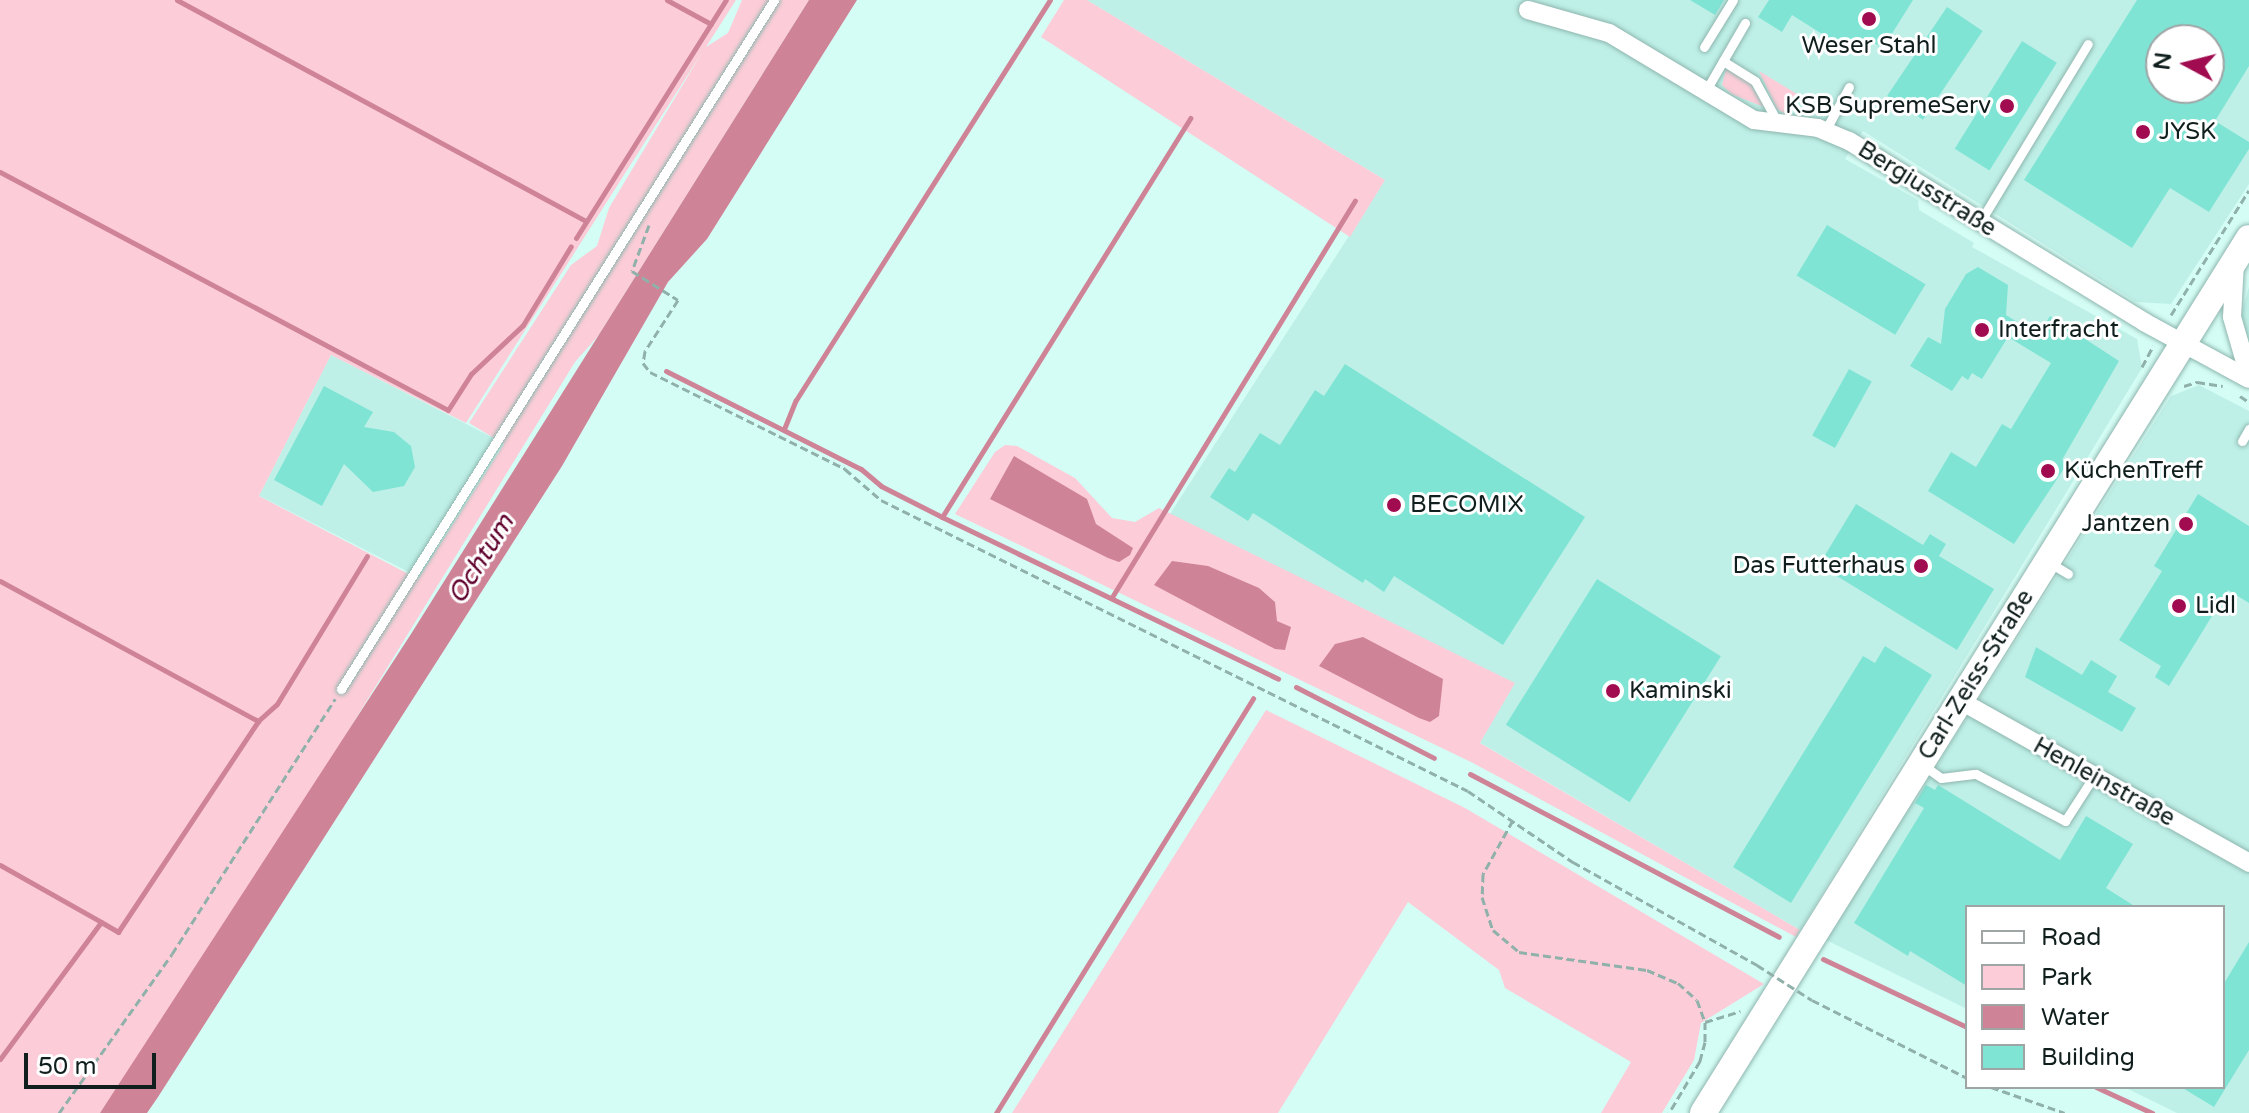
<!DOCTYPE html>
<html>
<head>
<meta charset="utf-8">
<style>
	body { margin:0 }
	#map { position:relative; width:2249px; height:1113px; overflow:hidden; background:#d4fdf5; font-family:"Varela Round",sans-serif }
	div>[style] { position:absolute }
	.built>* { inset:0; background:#bef0e7; transform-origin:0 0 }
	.green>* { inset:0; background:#fccdd8 }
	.water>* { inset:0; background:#cf8397 }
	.stream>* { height:5px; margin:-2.5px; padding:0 2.5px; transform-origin:2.5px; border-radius:2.5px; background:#cf8397 }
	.building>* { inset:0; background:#80e4d5; transform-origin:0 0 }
	.path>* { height:3px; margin-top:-1.5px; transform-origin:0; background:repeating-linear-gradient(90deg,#90b0aa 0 8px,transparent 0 12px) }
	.roads { filter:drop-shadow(0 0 2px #8eb5ae) drop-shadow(0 0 2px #8eb5ae) }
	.service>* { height:9px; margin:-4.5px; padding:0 4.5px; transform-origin:4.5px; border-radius:4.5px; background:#fff }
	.minor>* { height:18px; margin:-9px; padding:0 9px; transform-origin:9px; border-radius:9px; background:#fff }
	.secondary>* { height:26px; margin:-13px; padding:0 13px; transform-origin:13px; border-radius:13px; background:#fff }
	.path-bridge>* { height:3px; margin-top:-1.5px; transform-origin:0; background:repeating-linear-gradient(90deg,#90b0aa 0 8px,transparent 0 12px) }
	.dots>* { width:22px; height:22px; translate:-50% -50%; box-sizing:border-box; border:4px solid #fff; border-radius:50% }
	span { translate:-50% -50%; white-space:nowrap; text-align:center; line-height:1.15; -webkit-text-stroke:6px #fff; paint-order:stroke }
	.poi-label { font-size:24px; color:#101f1d }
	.right { translate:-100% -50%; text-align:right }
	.left { translate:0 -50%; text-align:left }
	.street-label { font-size:24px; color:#101f1d }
	.water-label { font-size:26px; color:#60002c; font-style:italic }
	.legend { position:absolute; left:1965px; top:905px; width:260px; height:184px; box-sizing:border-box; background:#fff; border:2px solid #9fa5a5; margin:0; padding:10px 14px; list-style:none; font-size:24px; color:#101f1d }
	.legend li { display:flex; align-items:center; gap:16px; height:40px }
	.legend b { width:40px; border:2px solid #9fa5a5 }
	.north { position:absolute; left:2145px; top:24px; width:80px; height:80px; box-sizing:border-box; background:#fff; border:2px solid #9fa5a5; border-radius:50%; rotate:277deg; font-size:22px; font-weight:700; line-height:32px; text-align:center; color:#101f1d }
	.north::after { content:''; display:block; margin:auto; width:28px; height:36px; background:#a10c50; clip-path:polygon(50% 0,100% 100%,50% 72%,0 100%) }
	.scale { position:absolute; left:24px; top:1053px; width:132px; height:36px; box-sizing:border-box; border:4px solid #101f1d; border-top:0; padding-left:10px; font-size:24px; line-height:28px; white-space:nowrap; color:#101f1d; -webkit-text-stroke:6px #fff; paint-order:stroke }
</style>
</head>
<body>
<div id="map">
	<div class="built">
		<i style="clip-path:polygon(evenodd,2249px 0,2249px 184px,2171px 304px,2136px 302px,1863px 131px,1845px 159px,1918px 200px,1919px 210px,1974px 243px,1972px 247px,2137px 339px,2142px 368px,1800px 930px,1479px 742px,1514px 683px,1170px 514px,1385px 180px,1087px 0,2249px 0,2161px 40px,2209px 40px,2209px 88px,2161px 88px,2161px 40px)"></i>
		<i style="clip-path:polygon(2249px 287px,2249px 346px,2240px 317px)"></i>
		<i style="left:331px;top:355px;width:182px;height:158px;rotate:27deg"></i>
		<i style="clip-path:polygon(2199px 385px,2249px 411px,2249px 1113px,2177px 1113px,2124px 1087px,2223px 1087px,2223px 907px,1967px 907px,1967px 1009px,1826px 940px,2171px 396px)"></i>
	</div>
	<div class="green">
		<i style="clip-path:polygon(evenodd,0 0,736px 0,706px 47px,728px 33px,742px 0,809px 0,598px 336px,575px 362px,242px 904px,100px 1113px,0 1113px,0 0,703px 51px,609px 208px,597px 246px,571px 265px,469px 423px,504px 444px,418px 579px,259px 496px,331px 355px,466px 423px,703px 51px)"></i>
		<i style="clip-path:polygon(1064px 0,1087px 0,1385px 180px,1350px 237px,1041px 37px)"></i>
		<i style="clip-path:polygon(1726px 69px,1750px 83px,1764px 107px,1731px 94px,1722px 85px)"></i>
		<i style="clip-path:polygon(1759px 71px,1797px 94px,1785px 114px,1777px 109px)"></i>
		<i style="clip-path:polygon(1005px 445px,1017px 446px,1075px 478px,1112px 518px,1135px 522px,1159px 508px,1515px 683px,1480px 743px,1800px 930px,1796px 937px,1471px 762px,955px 514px,995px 452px)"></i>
		<i style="clip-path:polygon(1266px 710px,1465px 808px,1764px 984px,1701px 1023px,1694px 1060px,1662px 1113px,1601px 1113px,1631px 1062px,1505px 988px,1499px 970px,1408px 902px,1278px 1113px,1012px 1113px)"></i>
	</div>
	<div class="water">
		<i style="clip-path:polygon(809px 0,857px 0,707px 239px,668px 282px,562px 466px,158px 1097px,147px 1113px,100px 1113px,411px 634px)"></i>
		<i style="clip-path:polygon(1014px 456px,1087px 499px,1096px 524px,1133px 548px,1130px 555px,1119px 562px,1108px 558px,990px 499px)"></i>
		<i style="clip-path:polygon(1172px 561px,1208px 566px,1259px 588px,1275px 602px,1277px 621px,1291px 627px,1285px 650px,1275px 649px,1154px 585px)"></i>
		<i style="clip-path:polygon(1363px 637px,1443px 679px,1439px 716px,1430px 722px,1419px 718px,1319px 666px,1335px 644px)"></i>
	</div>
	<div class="stream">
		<i style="left:177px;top:0;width:465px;rotate:28.4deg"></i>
		<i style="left:667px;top:0;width:50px;rotate:28.6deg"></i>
		<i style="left:0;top:172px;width:507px;rotate:27.98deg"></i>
		<i style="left:448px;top:410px;width:43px;rotate:-57.4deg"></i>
		<i style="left:471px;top:374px;width:71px;rotate:-43.3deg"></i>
		<i style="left:523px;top:325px;width:92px;rotate:-58.7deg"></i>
		<i style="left:576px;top:238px;width:281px;rotate:-57.8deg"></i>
		<i style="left:666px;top:371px;width:218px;rotate:26.7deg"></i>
		<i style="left:861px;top:469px;width:26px;rotate:40deg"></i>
		<i style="left:881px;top:486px;width:68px;rotate:26.9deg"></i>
		<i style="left:942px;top:517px;width:373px;rotate:25.7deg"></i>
		<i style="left:784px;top:429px;width:31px;rotate:-68deg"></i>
		<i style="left:796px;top:400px;width:474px;rotate:-57.6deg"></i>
		<i style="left:942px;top:517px;width:470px;rotate:-58.1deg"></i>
		<i style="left:0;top:581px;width:294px;rotate:28.5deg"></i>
		<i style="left:1112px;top:597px;width:465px;rotate:-58.5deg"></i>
		<i style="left:1296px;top:687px;width:155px;rotate:27.2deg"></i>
		<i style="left:1470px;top:774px;width:349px;rotate:27.8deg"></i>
		<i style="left:0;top:865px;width:116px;rotate:29.4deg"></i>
		<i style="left:1823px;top:959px;width:159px;rotate:25.3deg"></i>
		<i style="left:0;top:1059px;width:170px;rotate:-53.6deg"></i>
		<i style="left:101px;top:922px;width:20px;rotate:30deg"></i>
		<i style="left:118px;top:932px;width:253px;rotate:-56.4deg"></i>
		<i style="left:258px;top:721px;width:25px;rotate:-42deg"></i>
		<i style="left:277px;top:704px;width:173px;rotate:-58.7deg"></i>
		<i style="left:2096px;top:1087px;width:62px;rotate:24.9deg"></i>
		<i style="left:996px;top:1113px;width:488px;rotate:-58.2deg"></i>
	</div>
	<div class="building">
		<i style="clip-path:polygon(1690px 0,1724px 0,1715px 15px)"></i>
		<i style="clip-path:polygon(1769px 0,1913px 0,1883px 48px,1867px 39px,1857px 56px,1792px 15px,1782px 32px,1758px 17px)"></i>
		<i style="clip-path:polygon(evenodd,2137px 0,2249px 0,2249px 66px,2215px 121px,2249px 142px,2249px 149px,2209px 212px,2170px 188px,2132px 248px,2024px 180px,2137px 0,2161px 40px,2209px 40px,2209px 88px,2161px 88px,2161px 40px)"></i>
		<i style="left:1947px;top:7px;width:43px;height:107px;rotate:34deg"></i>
		<i style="left:2022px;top:41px;width:41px;height:127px;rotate:32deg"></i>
		<i style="left:1827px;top:225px;width:115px;height:59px;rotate:31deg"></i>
		<i style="clip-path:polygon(1978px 267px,2008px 285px,2006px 315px,2038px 335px,2050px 316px,2119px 361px,2062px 460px,2067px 464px,2014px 544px,1928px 491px,1951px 452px,1976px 467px,2002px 424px,2011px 429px,2051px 363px,2008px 337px,1982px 379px,1972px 373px,1968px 380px,1962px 376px,1952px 391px,1910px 366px,1928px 337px,1941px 344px,1945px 309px,1966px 274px)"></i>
		<i style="clip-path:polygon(1345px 364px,1585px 517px,1503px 645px,1394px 576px,1384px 592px,1365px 579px,1363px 583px,1253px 513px,1248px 521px,1210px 497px,1229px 468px,1235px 472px,1260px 433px,1280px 445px,1315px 390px,1324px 396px)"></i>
		<i style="left:1849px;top:369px;width:26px;height:76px;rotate:29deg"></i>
		<i style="clip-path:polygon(324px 386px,373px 412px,364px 427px,394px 432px,411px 446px,415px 467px,404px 486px,373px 492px,344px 464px,322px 506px,274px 480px)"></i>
		<i style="clip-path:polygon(2198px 494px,2249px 526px,2249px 603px,2228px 590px,2169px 686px,2155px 677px,2161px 666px,2119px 640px,2162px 571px,2154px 566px)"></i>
		<i style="clip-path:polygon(1856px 504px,1923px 545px,1930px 534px,1946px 544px,1939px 556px,1994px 589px,1957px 650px,1819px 565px)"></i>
		<i style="left:1597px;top:579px;width:146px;height:172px;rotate:32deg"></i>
		<i style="clip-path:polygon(1885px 646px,1932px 675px,1791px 903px,1733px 867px,1863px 656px,1875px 663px)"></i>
		<i style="clip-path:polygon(2036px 647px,2082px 675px,2091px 660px,2117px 676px,2108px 692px,2136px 708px,2122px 732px,2025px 677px)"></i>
		<i style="clip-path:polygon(1926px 785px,1935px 790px,1938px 785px,2060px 860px,2086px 816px,2133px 844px,2106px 888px,2136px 907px,1967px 907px,1967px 986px,1910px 951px,1908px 956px,1854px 923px,1924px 808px,1915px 803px)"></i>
		<i style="clip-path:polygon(2249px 942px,2249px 1050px,2214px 1107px,2181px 1087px,2223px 1087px,2223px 985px)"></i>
	</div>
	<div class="path">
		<i style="left:649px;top:225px;width:49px;rotate:110.3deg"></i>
		<i style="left:632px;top:271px;width:54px;rotate:32.2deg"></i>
		<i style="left:678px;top:300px;width:61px;rotate:122.9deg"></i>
		<i style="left:645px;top:351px;width:12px;rotate:99deg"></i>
		<i style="left:643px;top:363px;width:11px;rotate:52deg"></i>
		<i style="left:650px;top:372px;width:218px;rotate:26.4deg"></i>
		<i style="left:845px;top:469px;width:48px;rotate:40.7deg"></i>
		<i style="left:881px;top:500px;width:655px;rotate:26.37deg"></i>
		<i style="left:1468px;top:791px;width:127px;rotate:34.1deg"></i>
		<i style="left:1573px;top:862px;width:211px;rotate:29.2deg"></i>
		<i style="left:2171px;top:315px;width:147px;rotate:-58deg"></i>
		<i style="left:2142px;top:367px;width:24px;rotate:-62deg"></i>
		<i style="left:2184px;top:386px;width:14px;rotate:-17deg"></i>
		<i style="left:2197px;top:382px;width:26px;rotate:9deg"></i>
		<i style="left:2240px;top:396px;width:11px;rotate:34deg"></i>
		<i style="left:1513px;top:820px;width:62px;rotate:119.1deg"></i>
		<i style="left:1483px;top:874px;width:23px;rotate:92deg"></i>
		<i style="left:1482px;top:897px;width:35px;rotate:72deg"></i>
		<i style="left:1493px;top:930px;width:34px;rotate:40deg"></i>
		<i style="left:1519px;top:952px;width:129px;rotate:8deg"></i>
		<i style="left:1647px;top:970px;width:34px;rotate:23deg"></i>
		<i style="left:1678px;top:983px;width:25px;rotate:42deg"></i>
		<i style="left:1697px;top:1000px;width:23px;rotate:70deg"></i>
		<i style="left:1705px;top:1022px;width:20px;rotate:90deg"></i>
		<i style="left:1705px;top:1042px;width:20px;rotate:105deg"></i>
		<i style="left:1700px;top:1061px;width:61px;rotate:120.8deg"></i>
		<i style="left:1812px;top:1000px;width:174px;rotate:26.7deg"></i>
		<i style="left:1705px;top:1022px;width:37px;rotate:-17deg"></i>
		<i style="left:1991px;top:1087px;width:78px;rotate:19.4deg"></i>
		<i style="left:59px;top:1113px;width:195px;rotate:-54.6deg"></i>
		<i style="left:172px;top:954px;width:303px;rotate:-57.4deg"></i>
	</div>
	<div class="roads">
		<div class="service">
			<i style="left:1704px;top:47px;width:55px;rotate:-58.3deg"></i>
			<i style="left:1723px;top:61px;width:38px;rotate:32deg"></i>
			<i style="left:1755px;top:81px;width:48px;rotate:61.3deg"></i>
			<i style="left:1705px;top:92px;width:80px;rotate:-59.9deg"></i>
			<i style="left:1825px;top:131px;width:50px;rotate:-61.4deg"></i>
			<i style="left:1980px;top:222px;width:208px;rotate:-58.8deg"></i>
			<i style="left:2242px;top:441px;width:14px;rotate:-60deg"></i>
			<i style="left:2050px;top:563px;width:21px;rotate:31deg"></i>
			<i style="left:341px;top:689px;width:814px;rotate:-57.85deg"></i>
			<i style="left:1923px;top:765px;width:22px;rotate:36deg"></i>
			<i style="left:1941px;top:778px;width:35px;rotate:-7deg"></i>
			<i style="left:1976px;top:774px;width:101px;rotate:27.8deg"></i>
			<i style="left:2065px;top:821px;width:54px;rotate:-57.2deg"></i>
		</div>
		<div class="minor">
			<i style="left:1528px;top:10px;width:84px;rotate:15.9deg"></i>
			<i style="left:1609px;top:33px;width:169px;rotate:31deg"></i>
			<i style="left:1754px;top:120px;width:64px;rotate:7.1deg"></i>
			<i style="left:1818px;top:128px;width:34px;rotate:23deg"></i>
			<i style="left:1849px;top:141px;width:346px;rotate:31.5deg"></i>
			<i style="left:2144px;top:322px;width:119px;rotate:28.5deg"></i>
			<i style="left:2235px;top:262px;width:55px;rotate:93.1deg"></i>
			<i style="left:2232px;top:317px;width:61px;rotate:73.9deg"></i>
			<i style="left:1959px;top:700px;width:333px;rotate:29.3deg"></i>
		</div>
		<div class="secondary">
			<i style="left:1703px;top:1113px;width:1031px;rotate:-58.04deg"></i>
		</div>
	</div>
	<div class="path-bridge">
		<i style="left:1757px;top:965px;width:65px;rotate:32.5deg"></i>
	</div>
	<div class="dots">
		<i style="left:1869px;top:19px;background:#a10c50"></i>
		<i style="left:2007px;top:106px;background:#a10c50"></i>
		<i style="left:2143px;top:132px;background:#a10c50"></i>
		<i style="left:1982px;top:330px;background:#a10c50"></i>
		<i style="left:2048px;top:471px;background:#a10c50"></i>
		<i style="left:1394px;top:505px;background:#a10c50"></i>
		<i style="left:2186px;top:524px;background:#a10c50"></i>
		<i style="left:1921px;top:566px;background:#a10c50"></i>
		<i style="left:2179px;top:606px;background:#a10c50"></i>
		<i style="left:1613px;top:691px;background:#a10c50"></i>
	</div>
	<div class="poi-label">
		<span style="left:1869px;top:46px">Weser Stahl</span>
		<span class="right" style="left:1991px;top:106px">KSB SupremeServ</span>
		<span class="left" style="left:2159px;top:132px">JYSK</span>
		<span class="left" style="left:1998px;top:330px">Interfracht</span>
		<span class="left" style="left:2064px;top:471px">KüchenTreff</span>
		<span class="left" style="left:1410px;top:505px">BECOMIX</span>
		<span class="right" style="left:2170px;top:524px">Jantzen</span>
		<span class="right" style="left:1905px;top:566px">Das Futterhaus</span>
		<span class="left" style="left:2195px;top:606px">Lidl</span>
		<span class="left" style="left:1629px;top:691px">Kaminski</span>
	</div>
	<div class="street-label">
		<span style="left:1927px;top:189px;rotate:32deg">Bergiusstraße</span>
		<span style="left:1976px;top:675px;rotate:-58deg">Carl-Zeiss-Straße</span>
		<span style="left:2104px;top:782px;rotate:29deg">Henleinstraße</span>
	</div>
	<div class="water-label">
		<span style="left:481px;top:559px;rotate:-58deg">Ochtum</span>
	</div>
	<ul class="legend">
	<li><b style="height:10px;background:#fff"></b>Road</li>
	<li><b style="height:22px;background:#fccdd8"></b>Park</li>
	<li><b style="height:22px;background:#cf8397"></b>Water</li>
	<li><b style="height:22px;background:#80e4d5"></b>Building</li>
	</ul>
	<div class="north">N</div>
	<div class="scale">50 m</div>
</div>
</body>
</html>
